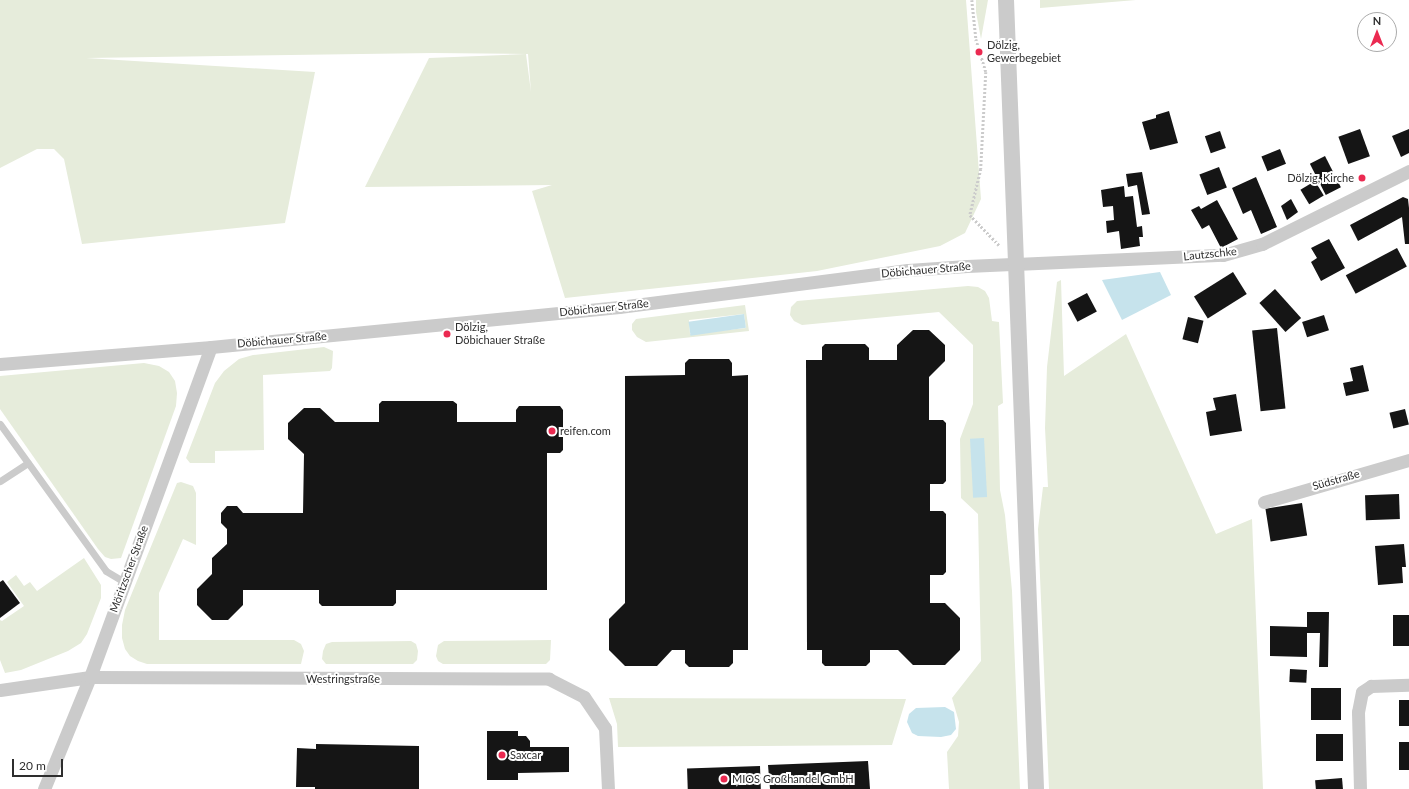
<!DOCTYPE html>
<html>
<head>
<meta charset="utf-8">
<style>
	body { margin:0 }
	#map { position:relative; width:1409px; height:789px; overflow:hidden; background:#fff; font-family:Lato,sans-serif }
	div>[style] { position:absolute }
	.green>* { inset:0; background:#e6ecdb }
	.water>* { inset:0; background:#c6e3ec; transform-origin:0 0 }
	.building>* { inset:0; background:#151515; transform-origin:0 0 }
	.path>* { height:2.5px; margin-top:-1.25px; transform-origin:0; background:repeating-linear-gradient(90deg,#cbcbcb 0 2px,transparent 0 4px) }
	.service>* { height:7px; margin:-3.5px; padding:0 3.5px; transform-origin:3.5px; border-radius:3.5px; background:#cbcbcb }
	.minor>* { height:13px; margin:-6.5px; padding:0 6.5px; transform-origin:6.5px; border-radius:6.5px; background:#cbcbcb }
	.tertiary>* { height:16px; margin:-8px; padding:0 8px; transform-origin:8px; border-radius:8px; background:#cbcbcb }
	.dots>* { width:11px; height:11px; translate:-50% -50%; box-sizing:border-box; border:2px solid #fff; border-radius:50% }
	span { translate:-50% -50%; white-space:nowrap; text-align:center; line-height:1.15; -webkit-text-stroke:4px #fff; paint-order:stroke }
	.poi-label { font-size:11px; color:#2e2e2e }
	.left { translate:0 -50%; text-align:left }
	.right { translate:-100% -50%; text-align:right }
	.street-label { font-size:11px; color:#2e2e2e }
	.north { position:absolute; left:1357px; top:12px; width:40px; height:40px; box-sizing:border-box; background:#fff; border:1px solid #ababab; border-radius:50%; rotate:0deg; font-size:11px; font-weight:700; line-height:16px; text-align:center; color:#2e2e2e }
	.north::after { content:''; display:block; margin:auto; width:14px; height:18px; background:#eb2a51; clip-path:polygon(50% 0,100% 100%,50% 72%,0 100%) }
	.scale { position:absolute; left:12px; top:759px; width:51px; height:18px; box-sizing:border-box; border:2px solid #2e2e2e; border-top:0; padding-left:5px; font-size:12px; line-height:14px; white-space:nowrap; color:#2e2e2e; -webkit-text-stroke:3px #fff; paint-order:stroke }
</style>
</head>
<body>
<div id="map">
	<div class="green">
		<i style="clip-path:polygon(0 0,966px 0,981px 199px,965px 233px,940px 246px,817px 271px,565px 298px,532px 191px,552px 185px,365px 187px,429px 58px,526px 54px,531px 92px,528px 54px,433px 53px,86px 58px,315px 72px,285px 223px,82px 244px,64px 159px,54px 149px,37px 149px,0 168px)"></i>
		<i style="clip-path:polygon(976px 0,988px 0,981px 39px,976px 12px)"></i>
		<i style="clip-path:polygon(1040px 0,1136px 0,1040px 8px)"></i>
		<i style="clip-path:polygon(1061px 280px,1064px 376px,1126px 334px,1216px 534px,1252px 519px,1263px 789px,1049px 789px,1038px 529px,1043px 487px,1048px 487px,1045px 428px,1047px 367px,1057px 282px)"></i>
		<i style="clip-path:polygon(968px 286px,978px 287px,985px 291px,989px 298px,992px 321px,999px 322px,1003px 403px,998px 406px,1000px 490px,1005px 515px,1012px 591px,1020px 789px,949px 789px,947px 752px,958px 736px,959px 722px,952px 698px,981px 661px,978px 514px,961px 498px,960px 439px,973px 404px,973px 345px,939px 312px,802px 325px,794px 321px,790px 315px,791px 307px,797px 301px)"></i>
		<i style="clip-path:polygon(evenodd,745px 305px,749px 331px,646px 342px,637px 337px,632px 330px,632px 324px,636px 319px,745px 305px,744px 314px,746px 328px,690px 334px,689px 320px,744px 314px)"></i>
		<i style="clip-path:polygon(324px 347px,333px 351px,332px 368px,330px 371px,263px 375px,264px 450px,215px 451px,215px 463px,190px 463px,186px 458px,215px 383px,224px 371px,239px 359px,253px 355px)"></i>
		<i style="clip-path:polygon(144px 363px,159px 366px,169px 372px,175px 381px,177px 393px,176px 406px,121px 558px,111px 559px,105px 557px,98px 549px,0 409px,0 376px)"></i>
		<i style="clip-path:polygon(181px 482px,193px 486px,196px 493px,196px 545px,183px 539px,159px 593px,159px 640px,294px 640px,301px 644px,304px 651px,301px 664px,147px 664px,138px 661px,130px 656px,125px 649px,122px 638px,122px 625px,125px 610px,177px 483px)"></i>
		<i style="clip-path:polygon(84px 558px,101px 585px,101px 598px,87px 634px,81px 643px,68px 651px,21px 670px,5px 673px,0 660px,0 620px,2px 621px,24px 606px,7px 582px,16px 575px,24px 586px,30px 582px,37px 591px)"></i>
		<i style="clip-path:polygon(551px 640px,550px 660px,546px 664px,443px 664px,438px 661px,436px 656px,438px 645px,444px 641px)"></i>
		<i style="clip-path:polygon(411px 641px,416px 644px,418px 651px,417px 660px,413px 664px,326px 664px,322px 659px,323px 651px,326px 644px,332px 642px)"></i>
		<i style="clip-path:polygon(609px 698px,906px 699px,892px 745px,618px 747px,617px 724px)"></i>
	</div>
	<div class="water">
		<i style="clip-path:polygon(1160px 272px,1171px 295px,1122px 320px,1102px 280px)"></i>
		<i style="left:744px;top:314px;width:14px;height:56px;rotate:82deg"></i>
		<i style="left:984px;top:438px;width:59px;height:14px;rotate:87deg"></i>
		<i style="clip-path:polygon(945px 707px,954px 712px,956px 729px,951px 735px,941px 737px,918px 736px,912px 733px,907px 722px,909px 714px,916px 708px)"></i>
	</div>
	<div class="building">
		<i style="clip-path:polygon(1169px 111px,1178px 143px,1150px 150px,1142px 122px,1156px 118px,1156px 115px)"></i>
		<i style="left:1360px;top:129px;width:29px;height:23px;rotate:70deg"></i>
		<i style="clip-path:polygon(1409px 129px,1409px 153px,1401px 157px,1392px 136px)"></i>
		<i style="left:1220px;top:131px;width:18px;height:16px;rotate:71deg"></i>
		<i style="left:1280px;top:149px;width:16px;height:20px;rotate:68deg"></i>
		<i style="left:1325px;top:156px;width:35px;height:17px;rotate:63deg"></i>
		<i style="left:1219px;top:167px;width:22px;height:21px;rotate:69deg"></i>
		<i style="clip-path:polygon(1142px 172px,1150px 214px,1142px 215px,1137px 185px,1128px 187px,1126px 174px)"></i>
		<i style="clip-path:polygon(1256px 177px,1277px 227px,1261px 234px,1251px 210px,1243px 214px,1232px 188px)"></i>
		<i style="left:1315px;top:181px;width:17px;height:17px;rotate:59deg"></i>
		<i style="clip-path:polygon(1124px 186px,1125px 197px,1133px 196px,1137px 227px,1142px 226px,1143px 237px,1139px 237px,1140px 246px,1121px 249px,1119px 231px,1107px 233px,1106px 221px,1114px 220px,1113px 206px,1103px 207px,1101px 190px)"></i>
		<i style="clip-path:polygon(1403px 197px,1408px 199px,1409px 208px,1409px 244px,1405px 244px,1402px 217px,1358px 241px,1350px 225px)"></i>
		<i style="clip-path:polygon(1291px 199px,1298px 212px,1287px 220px,1281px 206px)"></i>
		<i style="clip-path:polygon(1217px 200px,1238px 239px,1221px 248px,1209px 225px,1202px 229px,1191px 210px,1199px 206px,1201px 209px)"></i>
		<i style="clip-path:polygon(1329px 239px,1345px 268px,1321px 281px,1311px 262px,1317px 258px,1311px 248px)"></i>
		<i style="left:1397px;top:248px;width:21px;height:58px;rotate:62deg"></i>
		<i style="left:1233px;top:272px;width:26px;height:46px;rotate:58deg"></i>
		<i style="left:1275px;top:289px;width:39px;height:21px;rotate:48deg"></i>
		<i style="left:1087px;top:293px;width:21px;height:22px;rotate:62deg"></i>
		<i style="left:1324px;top:315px;width:16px;height:23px;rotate:72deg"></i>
		<i style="left:1188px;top:317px;width:16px;height:23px;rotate:14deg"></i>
		<i style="left:1277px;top:328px;width:81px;height:25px;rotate:84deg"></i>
		<i style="clip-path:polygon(913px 330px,929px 330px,945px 345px,945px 361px,929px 377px,929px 420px,943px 420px,946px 423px,946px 481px,943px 484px,930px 484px,930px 511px,943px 511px,946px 514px,946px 572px,943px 575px,930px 575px,930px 603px,945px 603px,960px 618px,960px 650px,945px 665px,913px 665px,898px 650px,870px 650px,870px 662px,866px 666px,825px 666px,822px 663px,822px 650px,807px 650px,806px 360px,822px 360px,822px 347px,825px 344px,865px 344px,869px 348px,869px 360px,897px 360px,897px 345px)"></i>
		<i style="clip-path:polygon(689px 359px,729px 359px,732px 363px,732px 376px,748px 375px,748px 650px,733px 650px,733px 663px,729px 667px,689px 667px,685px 663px,685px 650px,672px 650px,657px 666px,625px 666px,609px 650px,609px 619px,625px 603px,625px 376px,685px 375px,685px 363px)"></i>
		<i style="clip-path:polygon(1363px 365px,1369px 391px,1346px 396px,1343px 383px,1353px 381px,1350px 368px)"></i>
		<i style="clip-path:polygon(1236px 394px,1242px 431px,1210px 436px,1206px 412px,1216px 410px,1213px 398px)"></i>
		<i style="clip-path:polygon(382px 401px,453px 401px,457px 404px,457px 422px,516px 422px,516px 410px,519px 406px,560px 406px,563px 410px,563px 450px,560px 453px,547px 453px,547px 590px,396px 590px,396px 603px,393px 606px,322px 606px,319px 603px,319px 590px,243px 590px,243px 605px,228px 620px,212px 620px,197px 605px,197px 589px,212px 574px,212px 558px,227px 544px,227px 529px,221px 523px,221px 513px,227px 506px,237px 506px,243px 513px,303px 513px,304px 454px,288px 439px,288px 423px,304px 408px,320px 408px,335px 422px,379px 422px,379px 404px)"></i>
		<i style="left:1405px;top:409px;width:16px;height:16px;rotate:76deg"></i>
		<i style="left:1399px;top:494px;width:25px;height:34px;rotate:88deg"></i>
		<i style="left:1302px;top:503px;width:33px;height:37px;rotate:81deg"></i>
		<i style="clip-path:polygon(1404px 544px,1406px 567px,1402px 567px,1403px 583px,1378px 585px,1375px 546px)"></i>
		<i style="clip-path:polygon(3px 580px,20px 603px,0 618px,0 582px)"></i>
		<i style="clip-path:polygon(1307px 612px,1329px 612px,1328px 667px,1319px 667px,1320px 633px,1307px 633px,1307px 657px,1270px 656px,1270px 626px,1307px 627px)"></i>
		<i style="left:1393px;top:615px;width:16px;height:31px"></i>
		<i style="left:1290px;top:669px;width:17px;height:13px;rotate:3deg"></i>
		<i style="left:1311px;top:688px;width:30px;height:32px"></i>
		<i style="left:1399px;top:700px;width:10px;height:26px"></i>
		<i style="clip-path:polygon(487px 731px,518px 731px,518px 736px,526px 736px,530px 741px,530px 747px,569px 747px,569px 772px,518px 773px,518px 780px,487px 780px)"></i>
		<i style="left:1316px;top:734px;width:27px;height:27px"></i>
		<i style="left:1399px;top:742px;width:10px;height:28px"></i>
		<i style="clip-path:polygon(316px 744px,419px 746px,419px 789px,315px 789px,315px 787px,296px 787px,297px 748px,316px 749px)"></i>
		<i style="clip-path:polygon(868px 761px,870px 789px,770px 789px,768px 765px)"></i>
		<i style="left:760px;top:766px;width:23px;height:73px;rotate:88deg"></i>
		<i style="left:1342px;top:778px;width:11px;height:27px;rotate:85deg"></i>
	</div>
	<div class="path">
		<i style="left:972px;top:0;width:39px;rotate:84deg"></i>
		<i style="left:976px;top:39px;width:34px;rotate:73deg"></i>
		<i style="left:986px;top:72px;width:97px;rotate:93deg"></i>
		<i style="left:981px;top:169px;width:47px;rotate:103.4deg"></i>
		<i style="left:970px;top:215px;width:42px;rotate:46deg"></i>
	</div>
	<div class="service">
		<i style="left:0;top:424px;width:181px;rotate:54.2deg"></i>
		<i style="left:106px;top:571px;width:21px;rotate:31deg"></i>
		<i style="left:0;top:481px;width:33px;rotate:-33deg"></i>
	</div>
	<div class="minor">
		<i style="left:0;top:364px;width:212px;rotate:-4.6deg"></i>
		<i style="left:211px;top:347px;width:410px;rotate:-5.6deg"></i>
		<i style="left:619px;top:307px;width:291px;rotate:-7.3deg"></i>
		<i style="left:908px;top:270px;width:59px;rotate:-3.9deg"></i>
		<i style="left:967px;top:266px;width:256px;rotate:-2.5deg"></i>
		<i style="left:1223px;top:255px;width:41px;rotate:-15.8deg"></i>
		<i style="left:1262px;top:244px;width:164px;rotate:-26.4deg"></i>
		<i style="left:1264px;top:502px;width:151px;rotate:-16.2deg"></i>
		<i style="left:0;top:690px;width:91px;rotate:-8.2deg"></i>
		<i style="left:90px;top:677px;width:459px;rotate:0.2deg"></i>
		<i style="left:549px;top:679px;width:39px;rotate:27deg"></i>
		<i style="left:584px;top:697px;width:37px;rotate:56deg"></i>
		<i style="left:605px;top:728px;width:61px;rotate:87.2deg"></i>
		<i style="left:44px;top:789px;width:121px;rotate:-67.7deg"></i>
		<i style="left:90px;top:677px;width:351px;rotate:-69.9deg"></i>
		<i style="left:1360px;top:789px;width:77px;rotate:-91.5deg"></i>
		<i style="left:1358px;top:712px;width:20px;rotate:-79deg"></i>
		<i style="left:1362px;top:692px;width:11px;rotate:-34deg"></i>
		<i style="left:1371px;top:686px;width:38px;rotate:-2deg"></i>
	</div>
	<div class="tertiary">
		<i style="left:1006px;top:0;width:790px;rotate:87.82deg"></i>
	</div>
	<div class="dots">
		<i style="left:979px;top:52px;background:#eb2a51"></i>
		<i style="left:1362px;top:178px;background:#eb2a51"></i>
		<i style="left:447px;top:334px;background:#eb2a51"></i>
		<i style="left:552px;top:431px;background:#eb2a51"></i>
		<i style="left:502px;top:755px;background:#eb2a51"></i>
		<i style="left:724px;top:779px;background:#eb2a51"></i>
	</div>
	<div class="poi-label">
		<span class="left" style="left:987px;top:52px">Dölzig,<br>Gewerbegebiet</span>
		<span class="right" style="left:1354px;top:178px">Dölzig, Kirche</span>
		<span class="left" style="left:455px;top:334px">Dölzig,<br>Döbichauer Straße</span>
		<span class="left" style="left:560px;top:431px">reifen.com</span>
		<span class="left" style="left:510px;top:755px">Saxcar</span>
		<span class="left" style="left:732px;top:779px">MIOS Großhandel GmbH</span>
	</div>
	<div class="street-label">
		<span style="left:1210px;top:254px;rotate:-6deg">Lautzschke</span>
		<span style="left:926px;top:270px;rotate:-5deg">Döbichauer Straße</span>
		<span style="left:604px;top:308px;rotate:-6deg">Döbichauer Straße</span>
		<span style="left:282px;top:340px;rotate:-5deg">Döbichauer Straße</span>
		<span style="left:1336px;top:480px;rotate:-16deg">Südstraße</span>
		<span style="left:129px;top:569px;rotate:-70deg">Möritzscher Straße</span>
		<span style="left:343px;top:679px">Westringstraße</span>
	</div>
	<div class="north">N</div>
	<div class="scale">20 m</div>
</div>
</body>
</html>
